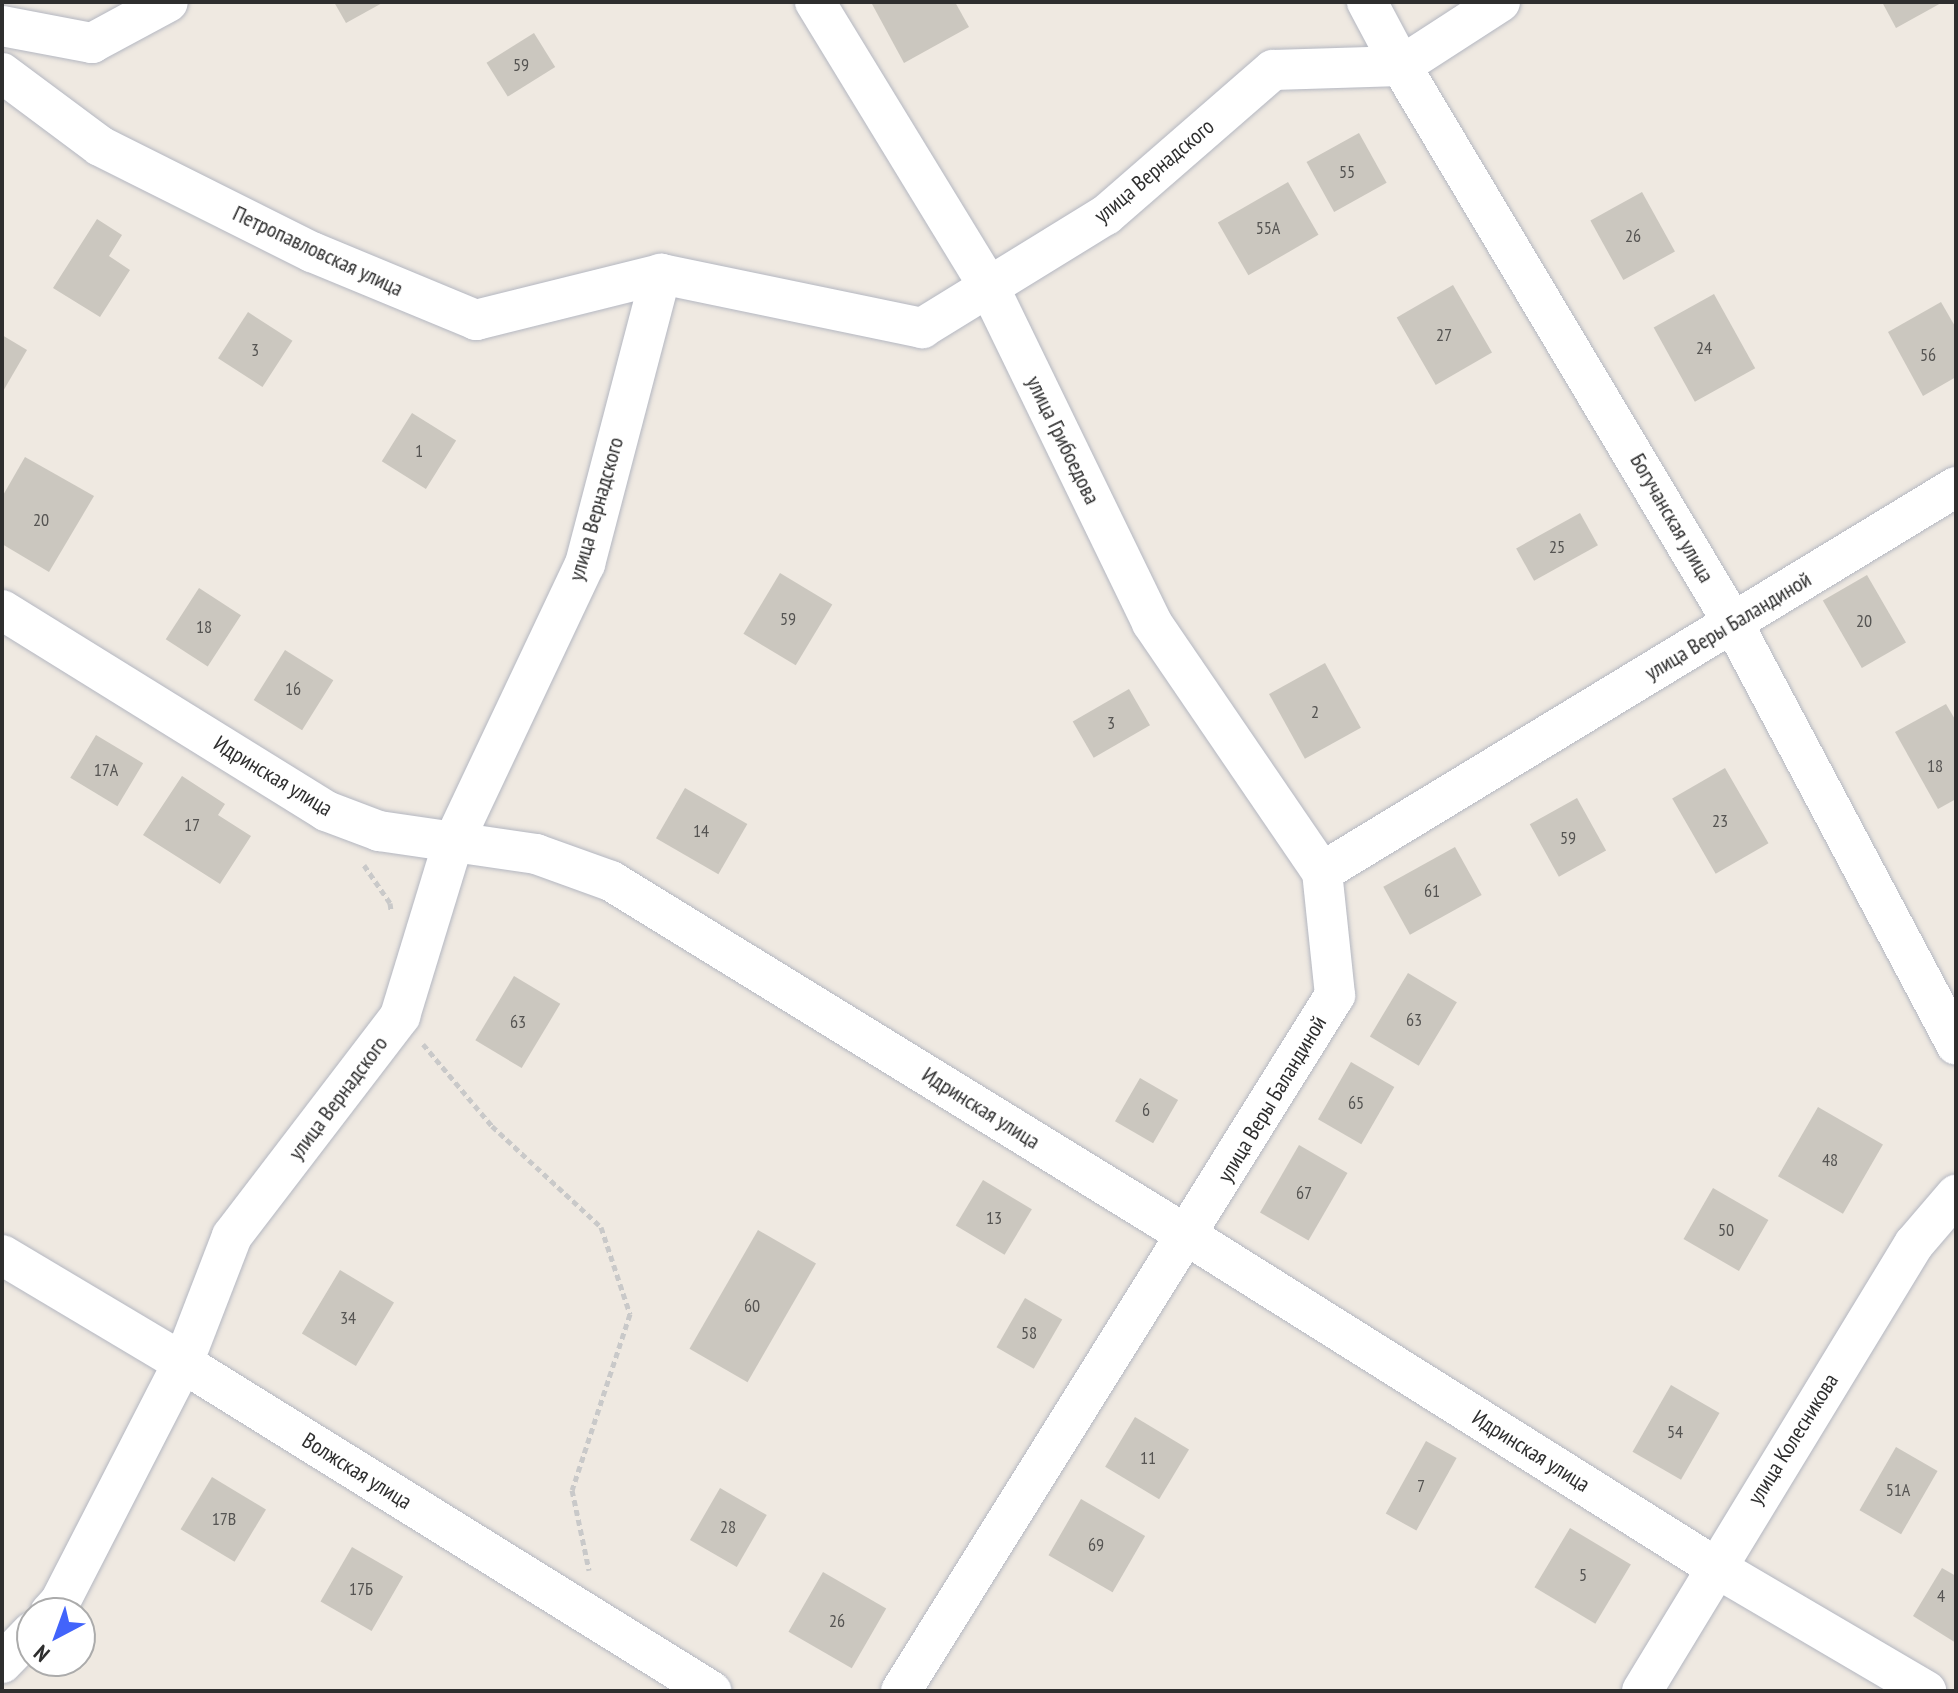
<!DOCTYPE html>
<html>
<head>
<meta charset="utf-8">
<style>
	body { margin:0 }
	#map { position:relative; width:1958px; height:1693px; overflow:hidden; background:#efe9e1; font-family:"PT Sans Narrow",sans-serif }
	div>[style] { position:absolute }
	.building>* { inset:0; background:#cbc7bf; transform-origin:0 0 }
	.path>* { height:5px; margin-top:-2.5px; transform-origin:0; background:repeating-linear-gradient(90deg,#c9c9c9 0 6px,transparent 0 10px) }
	.roads { filter:drop-shadow(0 0 2px #b4b7c1) drop-shadow(0 0 2px #b4b7c1) }
	.minor>* { height:40px; margin:-20px; padding:0 20px; transform-origin:20px; border-radius:20px; background:#fff }
	span { translate:-50% -50%; white-space:nowrap; text-align:center; line-height:1.15; -webkit-text-stroke:6px #fff; paint-order:stroke }
	.number-label { font-size:18px; color:#555452 }
	.number-label span { -webkit-text-stroke-width:0 }
	.street-label { font-size:22px; color:#2e2e2e }
	.frame { position:absolute; inset:0; border:4px solid #2e2e2e; pointer-events:none }
	.north { position:absolute; left:16px; top:1597px; width:80px; height:80px; box-sizing:border-box; background:#fff; border:2px solid #ababab; border-radius:50%; rotate:221deg; font-size:22px; font-weight:700; line-height:32px; text-align:center; color:#2e2e2e }
	.north::after { content:''; display:block; margin:auto; width:28px; height:36px; background:#4264fb; clip-path:polygon(50% 0,100% 100%,50% 72%,0 100%) }
</style>
</head>
<body>
<div id="map">
	<div class="building">
		<i style="clip-path:polygon(334px 2px,384px 2px,346px 23px)"></i>
		<i style="clip-path:polygon(876px 2px,955px 2px,969px 27px,904px 63px,872px 4px)"></i>
		<i style="clip-path:polygon(1882px 2px,1943px 2px,1896px 28px)"></i>
		<i style="left:534px;top:33px;width:40px;height:56px;rotate:58deg"></i>
		<i style="left:1359px;top:133px;width:57px;height:60px;rotate:61deg"></i>
		<i style="left:1288px;top:182px;width:61px;height:81px;rotate:60deg"></i>
		<i style="left:1642px;top:192px;width:68px;height:59px;rotate:61deg"></i>
		<i style="clip-path:polygon(97px 219px,122px 235px,109px 256px,130px 270px,100px 317px,53px 288px)"></i>
		<i style="left:1453px;top:285px;width:78px;height:65px;rotate:60deg"></i>
		<i style="left:1714px;top:294px;width:85px;height:69px;rotate:61deg"></i>
		<i style="clip-path:polygon(1941px 302px,1956px 328px,1956px 377px,1923px 396px,1888px 332px)"></i>
		<i style="left:248px;top:312px;width:53px;height:55px;rotate:33deg"></i>
		<i style="clip-path:polygon(2px 335px,27px 350px,2px 393px)"></i>
		<i style="left:412px;top:413px;width:52px;height:57px;rotate:32deg"></i>
		<i style="clip-path:polygon(25px 457px,94px 496px,49px 572px,2px 544px,2px 497px)"></i>
		<i style="left:1580px;top:513px;width:37px;height:73px;rotate:61deg"></i>
		<i style="left:780px;top:573px;width:61px;height:71px;rotate:31deg"></i>
		<i style="left:1867px;top:575px;width:78px;height:51px;rotate:60deg"></i>
		<i style="left:199px;top:588px;width:50px;height:61px;rotate:33deg"></i>
		<i style="left:285px;top:650px;width:57px;height:59px;rotate:32deg"></i>
		<i style="left:1325px;top:663px;width:74px;height:64px;rotate:61deg"></i>
		<i style="left:1129px;top:689px;width:42px;height:65px;rotate:60deg"></i>
		<i style="clip-path:polygon(1946px 704px,1956px 721px,1956px 799px,1938px 809px,1895px 732px)"></i>
		<i style="left:96px;top:735px;width:55px;height:50px;rotate:31deg"></i>
		<i style="left:1725px;top:768px;width:87px;height:61px;rotate:60deg"></i>
		<i style="clip-path:polygon(182px 776px,225px 804px,218px 815px,251px 836px,220px 884px,143px 835px)"></i>
		<i style="left:685px;top:788px;width:72px;height:58px;rotate:30deg"></i>
		<i style="left:1577px;top:798px;width:60px;height:54px;rotate:61deg"></i>
		<i style="left:1455px;top:847px;width:55px;height:82px;rotate:61deg"></i>
		<i style="left:1408px;top:973px;width:57px;height:74px;rotate:31deg"></i>
		<i style="left:514px;top:976px;width:54px;height:75px;rotate:31deg"></i>
		<i style="left:1351px;top:1062px;width:50px;height:66px;rotate:30deg"></i>
		<i style="left:1140px;top:1078px;width:44px;height:50px;rotate:30deg"></i>
		<i style="left:1818px;top:1107px;width:75px;height:80px;rotate:30deg"></i>
		<i style="left:1299px;top:1145px;width:56px;height:78px;rotate:30deg"></i>
		<i style="left:983px;top:1180px;width:57px;height:53px;rotate:31deg"></i>
		<i style="left:1713px;top:1188px;width:64px;height:59px;rotate:30deg"></i>
		<i style="left:758px;top:1230px;width:67px;height:137px;rotate:30deg"></i>
		<i style="left:340px;top:1270px;width:63px;height:74px;rotate:31deg"></i>
		<i style="left:1025px;top:1298px;width:43px;height:57px;rotate:30deg"></i>
		<i style="left:1671px;top:1385px;width:56px;height:77px;rotate:30deg"></i>
		<i style="left:1135px;top:1417px;width:63px;height:58px;rotate:31deg"></i>
		<i style="left:1426px;top:1441px;width:35px;height:83px;rotate:29deg"></i>
		<i style="left:1896px;top:1447px;width:48px;height:73px;rotate:30deg"></i>
		<i style="left:212px;top:1477px;width:63px;height:61px;rotate:31deg"></i>
		<i style="left:720px;top:1488px;width:54px;height:60px;rotate:30deg"></i>
		<i style="left:1081px;top:1499px;width:74px;height:65px;rotate:30deg"></i>
		<i style="left:1570px;top:1528px;width:71px;height:69px;rotate:31deg"></i>
		<i style="left:352px;top:1547px;width:59px;height:63px;rotate:30deg"></i>
		<i style="clip-path:polygon(1942px 1568px,1956px 1576px,1956px 1643px,1913px 1616px)"></i>
		<i style="left:823px;top:1572px;width:73px;height:69px;rotate:30deg"></i>
	</div>
	<div class="path">
		<i style="left:364px;top:865px;width:46px;rotate:55.6deg"></i>
		<i style="left:390px;top:903px;width:7px;rotate:82deg"></i>
		<i style="left:423px;top:1044px;width:107px;rotate:49.9deg"></i>
		<i style="left:492px;top:1126px;width:149px;rotate:42.8deg"></i>
		<i style="left:601px;top:1227px;width:92px;rotate:71.6deg"></i>
		<i style="left:630px;top:1314px;width:185px;rotate:108.2deg"></i>
		<i style="left:572px;top:1490px;width:82px;rotate:78deg"></i>
	</div>
	<div class="roads">
		<div class="minor">
			<i style="left:815px;top:2px;width:334px;rotate:58.6deg"></i>
			<i style="left:989px;top:287px;width:373px;rotate:64.1deg"></i>
			<i style="left:1152px;top:623px;width:301px;rotate:55.7deg"></i>
			<i style="left:1367px;top:2px;width:72px;rotate:62deg"></i>
			<i style="left:1401px;top:66px;width:648px;rotate:59.2deg"></i>
			<i style="left:1733px;top:623px;width:477px;rotate:62.1deg"></i>
			<i style="left:2px;top:26px;width:92px;rotate:10.7deg"></i>
			<i style="left:92px;top:43px;width:86px;rotate:-28.3deg"></i>
			<i style="left:2px;top:73px;width:122px;rotate:36.7deg"></i>
			<i style="left:100px;top:146px;width:237px;rotate:26.6deg"></i>
			<i style="left:312px;top:252px;width:178px;rotate:22.5deg"></i>
			<i style="left:476px;top:320px;width:191px;rotate:-14deg"></i>
			<i style="left:2px;top:610px;width:381px;rotate:31.8deg"></i>
			<i style="left:326px;top:811px;width:57px;rotate:20.7deg"></i>
			<i style="left:379px;top:831px;width:159px;rotate:8.3deg"></i>
			<i style="left:536px;top:854px;width:80px;rotate:19.8deg"></i>
			<i style="left:611px;top:881px;width:677px;rotate:31.6deg"></i>
			<i style="left:1188px;top:1236px;width:622px;rotate:32.13deg"></i>
			<i style="left:1715px;top:1567px;width:245px;rotate:30.4deg"></i>
			<i style="left:2px;top:1255px;width:211px;rotate:30.8deg"></i>
			<i style="left:183px;top:1363px;width:622px;rotate:31.85deg"></i>
			<i style="left:50px;top:1613px;width:15px;rotate:-48deg"></i>
			<i style="left:60px;top:1602px;width:269px;rotate:-62.8deg"></i>
			<i style="left:183px;top:1363px;width:136px;rotate:-68.9deg"></i>
			<i style="left:232px;top:1236px;width:277px;rotate:-52.6deg"></i>
			<i style="left:400px;top:1016px;width:181px;rotate:-73deg"></i>
			<i style="left:453px;top:843px;width:309px;rotate:-64.7deg"></i>
			<i style="left:585px;top:564px;width:300px;rotate:-75.3deg"></i>
			<i style="left:661px;top:274px;width:267px;rotate:11.7deg"></i>
			<i style="left:922px;top:328px;width:216px;rotate:-31.6deg"></i>
			<i style="left:1106px;top:215px;width:221px;rotate:-41deg"></i>
			<i style="left:1273px;top:70px;width:128px;rotate:-1.8deg"></i>
			<i style="left:1401px;top:66px;width:118px;rotate:-32.9deg"></i>
			<i style="left:2px;top:1663px;width:43px;rotate:-45.9deg"></i>
			<i style="left:901px;top:1691px;width:820px;rotate:-58.05deg"></i>
			<i style="left:1335px;top:995px;width:124px;rotate:-96deg"></i>
			<i style="left:1322px;top:872px;width:742px;rotate:-31.27deg"></i>
			<i style="left:1642px;top:1691px;width:523px;rotate:-58.68deg"></i>
			<i style="left:1914px;top:1244px;width:65px;rotate:-49.4deg"></i>
		</div>
	</div>
	<div class="number-label">
		<span style="left:521px;top:65px">59</span>
		<span style="left:1347px;top:172px">55</span>
		<span style="left:1268px;top:228px">55А</span>
		<span style="left:1633px;top:236px">26</span>
		<span style="left:1444px;top:335px">27</span>
		<span style="left:1704px;top:348px">24</span>
		<span style="left:255px;top:350px">3</span>
		<span style="left:1928px;top:355px">56</span>
		<span style="left:419px;top:451px">1</span>
		<span style="left:41px;top:520px">20</span>
		<span style="left:1557px;top:547px">25</span>
		<span style="left:788px;top:619px">59</span>
		<span style="left:1864px;top:621px">20</span>
		<span style="left:204px;top:627px">18</span>
		<span style="left:293px;top:689px">16</span>
		<span style="left:1315px;top:712px">2</span>
		<span style="left:1111px;top:723px">3</span>
		<span style="left:1935px;top:766px">18</span>
		<span style="left:106px;top:770px">17А</span>
		<span style="left:1720px;top:821px">23</span>
		<span style="left:192px;top:825px">17</span>
		<span style="left:701px;top:831px">14</span>
		<span style="left:1568px;top:838px">59</span>
		<span style="left:1432px;top:891px">61</span>
		<span style="left:1414px;top:1020px">63</span>
		<span style="left:518px;top:1022px">63</span>
		<span style="left:1356px;top:1103px">65</span>
		<span style="left:1146px;top:1110px">6</span>
		<span style="left:1830px;top:1160px">48</span>
		<span style="left:1304px;top:1193px">67</span>
		<span style="left:994px;top:1218px">13</span>
		<span style="left:1726px;top:1230px">50</span>
		<span style="left:752px;top:1306px">60</span>
		<span style="left:348px;top:1318px">34</span>
		<span style="left:1029px;top:1333px">58</span>
		<span style="left:1675px;top:1432px">54</span>
		<span style="left:1148px;top:1458px">11</span>
		<span style="left:1421px;top:1486px">7</span>
		<span style="left:1898px;top:1490px">51А</span>
		<span style="left:224px;top:1519px">17В</span>
		<span style="left:728px;top:1527px">28</span>
		<span style="left:1096px;top:1545px">69</span>
		<span style="left:1583px;top:1575px">5</span>
		<span style="left:361px;top:1589px">17Б</span>
		<span style="left:1941px;top:1596px">4</span>
		<span style="left:837px;top:1621px">26</span>
	</div>
	<div class="street-label">
		<span style="left:1154px;top:171px;rotate:-40deg">улица Вернадского</span>
		<span style="left:318px;top:251px;rotate:25deg">Петропавловская улица</span>
		<span style="left:1063px;top:440px;rotate:64deg">улица Грибоедова</span>
		<span style="left:596px;top:509px;rotate:-74deg">улица Вернадского</span>
		<span style="left:1672px;top:518px;rotate:60deg">Богучанская улица</span>
		<span style="left:1728px;top:626px;rotate:-31deg">улица Веры Баландиной</span>
		<span style="left:273px;top:776px;rotate:31deg">Идринская улица</span>
		<span style="left:338px;top:1098px;rotate:-53deg">улица Вернадского</span>
		<span style="left:1272px;top:1099px;rotate:-59deg">улица Веры Баландиной</span>
		<span style="left:981px;top:1108px;rotate:32deg">Идринская улица</span>
		<span style="left:1793px;top:1439px;rotate:-58deg">улица Колесникова</span>
		<span style="left:1531px;top:1451px;rotate:32deg">Идринская улица</span>
		<span style="left:357px;top:1471px;rotate:32deg">Волжская улица</span>
	</div>
	<div class="frame"></div>
	<div class="north">N</div>
</div>
</body>
</html>
